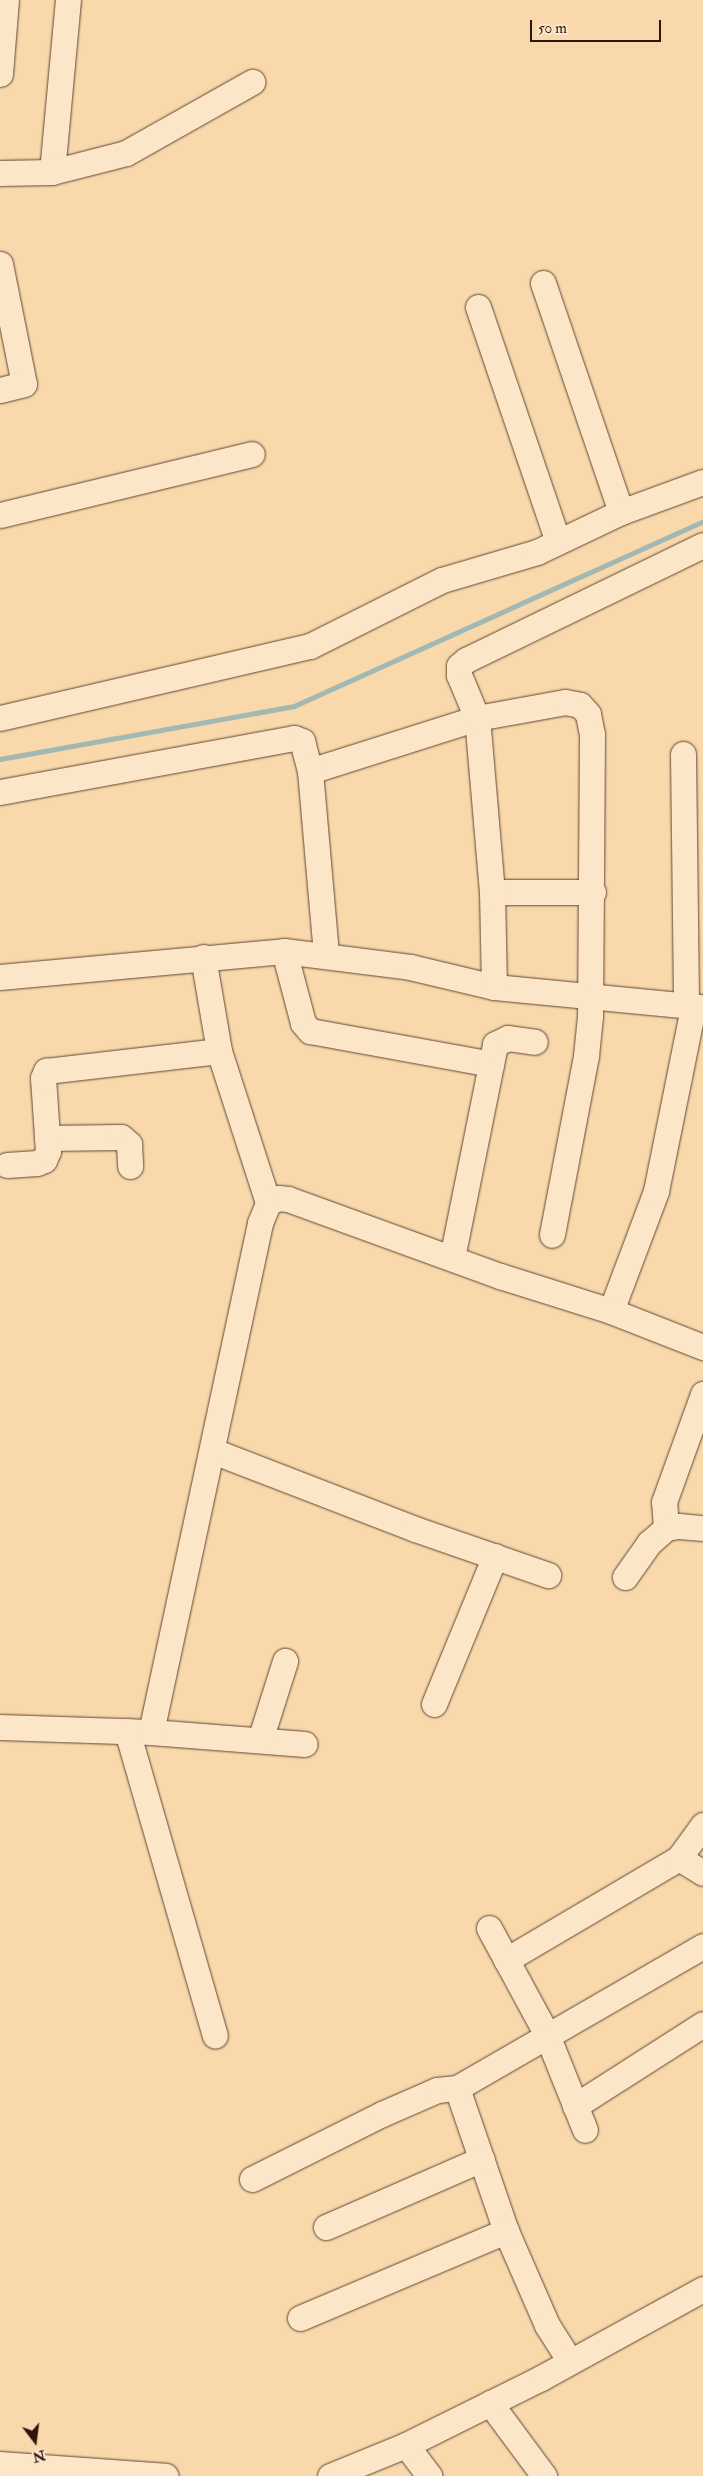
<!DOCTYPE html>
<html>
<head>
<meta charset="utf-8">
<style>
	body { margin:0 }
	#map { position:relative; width:703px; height:2476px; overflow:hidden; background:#f9d8ab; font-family:"IM FELL Double Pica",serif }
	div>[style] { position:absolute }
	.stream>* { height:5px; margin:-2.5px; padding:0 2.5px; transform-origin:2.5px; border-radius:2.5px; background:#a1b8b3 }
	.roads { filter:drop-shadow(0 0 1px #614634) drop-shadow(0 0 1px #614634) }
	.minor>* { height:25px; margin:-12.5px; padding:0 12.5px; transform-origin:12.5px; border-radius:12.5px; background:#fbe6c8 }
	span { translate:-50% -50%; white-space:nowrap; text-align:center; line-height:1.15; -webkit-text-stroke:4px #fbe6c8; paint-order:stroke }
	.north { position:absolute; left:10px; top:2416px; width:50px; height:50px; -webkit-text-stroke:4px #fbe6c8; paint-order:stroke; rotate:165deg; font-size:14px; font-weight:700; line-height:20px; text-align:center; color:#2e160d }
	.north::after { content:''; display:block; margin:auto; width:18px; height:22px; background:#2e160d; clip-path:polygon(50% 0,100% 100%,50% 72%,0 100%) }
	.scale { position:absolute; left:530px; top:20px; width:131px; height:22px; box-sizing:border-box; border:2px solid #2e160d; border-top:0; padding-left:6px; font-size:15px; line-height:18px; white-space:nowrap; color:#2e160d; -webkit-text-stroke:4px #fbe6c8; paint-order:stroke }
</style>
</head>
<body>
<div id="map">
	<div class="stream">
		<i style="left:0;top:759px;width:299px;rotate:-10.2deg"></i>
		<i style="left:294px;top:706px;width:449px;rotate:-24.3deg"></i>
	</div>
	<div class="roads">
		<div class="minor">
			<i style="left:0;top:74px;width:74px;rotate:-85.4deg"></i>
			<i style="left:52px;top:172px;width:173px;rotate:-84.7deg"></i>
			<i style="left:0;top:173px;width:52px;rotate:-1.1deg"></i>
			<i style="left:52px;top:172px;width:76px;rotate:-14.4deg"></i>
			<i style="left:126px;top:153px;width:145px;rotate:-29.4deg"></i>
			<i style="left:0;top:264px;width:122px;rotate:78.7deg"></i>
			<i style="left:24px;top:384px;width:25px;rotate:166deg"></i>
			<i style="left:543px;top:283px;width:242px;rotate:71.2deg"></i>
			<i style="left:478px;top:307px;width:248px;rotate:71.2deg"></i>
			<i style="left:0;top:515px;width:259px;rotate:-13.6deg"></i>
			<i style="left:0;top:718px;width:318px;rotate:-13.1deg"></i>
			<i style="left:310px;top:646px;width:148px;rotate:-26.6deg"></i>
			<i style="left:442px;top:580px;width:99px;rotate:-16.4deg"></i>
			<i style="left:537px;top:552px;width:93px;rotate:-25.5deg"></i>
			<i style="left:621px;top:512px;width:87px;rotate:-20.1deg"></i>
			<i style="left:683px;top:754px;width:251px;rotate:89.3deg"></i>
			<i style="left:310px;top:771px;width:175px;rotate:-17.6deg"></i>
			<i style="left:477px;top:718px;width:89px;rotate:-10.3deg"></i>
			<i style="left:565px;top:702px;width:15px;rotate:11deg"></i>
			<i style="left:580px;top:705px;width:12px;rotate:48deg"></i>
			<i style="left:588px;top:714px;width:20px;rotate:79deg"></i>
			<i style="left:592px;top:734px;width:282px;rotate:90.4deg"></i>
			<i style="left:590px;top:1016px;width:40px;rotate:95.7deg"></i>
			<i style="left:586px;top:1056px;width:182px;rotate:100.8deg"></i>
			<i style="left:0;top:792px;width:299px;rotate:-10.4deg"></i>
			<i style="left:294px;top:738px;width:9px;rotate:21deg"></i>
			<i style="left:302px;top:741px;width:31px;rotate:75deg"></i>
			<i style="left:310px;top:771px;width:185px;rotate:85deg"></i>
			<i style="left:492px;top:892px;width:101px"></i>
			<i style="left:284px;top:951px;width:74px;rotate:75.2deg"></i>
			<i style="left:303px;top:1023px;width:11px;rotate:49deg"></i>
			<i style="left:310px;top:1031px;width:184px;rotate:10.3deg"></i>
			<i style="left:203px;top:957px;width:95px;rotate:80.3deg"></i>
			<i style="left:219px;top:1051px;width:160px;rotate:72.1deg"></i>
			<i style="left:0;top:977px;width:285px;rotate:-5.2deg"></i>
			<i style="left:284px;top:951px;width:127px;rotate:7.2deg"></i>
			<i style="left:410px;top:967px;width:86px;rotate:13.4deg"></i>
			<i style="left:494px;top:987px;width:210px;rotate:5.5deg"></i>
			<i style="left:494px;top:987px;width:95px;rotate:-91.2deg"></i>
			<i style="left:492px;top:892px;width:175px;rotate:-94.9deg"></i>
			<i style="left:477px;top:718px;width:47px;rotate:-112.7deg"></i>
			<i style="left:459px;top:675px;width:9px;rotate:-90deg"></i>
			<i style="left:459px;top:666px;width:9px;rotate:-41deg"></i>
			<i style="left:466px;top:660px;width:263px;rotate:-25.9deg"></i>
			<i style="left:47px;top:1138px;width:74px;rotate:-0.8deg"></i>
			<i style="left:121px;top:1137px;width:11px;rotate:41deg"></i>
			<i style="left:129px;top:1144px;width:22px;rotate:87deg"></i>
			<i style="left:7px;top:1165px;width:30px;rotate:-4deg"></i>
			<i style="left:37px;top:1163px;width:8px;rotate:-23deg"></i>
			<i style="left:44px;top:1160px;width:10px;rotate:-66deg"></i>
			<i style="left:48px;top:1151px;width:73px;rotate:-93.9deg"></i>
			<i style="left:43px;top:1078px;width:8px;rotate:-67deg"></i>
			<i style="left:46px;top:1071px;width:174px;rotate:-6.6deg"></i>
			<i style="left:452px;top:1258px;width:218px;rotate:-78.6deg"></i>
			<i style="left:495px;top:1044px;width:14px;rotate:-25deg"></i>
			<i style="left:508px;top:1038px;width:27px;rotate:8deg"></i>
			<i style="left:611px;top:1311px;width:128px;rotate:-69.4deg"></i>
			<i style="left:656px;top:1191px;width:188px;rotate:-78.6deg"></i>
			<i style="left:213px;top:1451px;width:217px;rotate:21.1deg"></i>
			<i style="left:415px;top:1529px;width:141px;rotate:19.1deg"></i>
			<i style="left:666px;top:1528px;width:26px;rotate:-94deg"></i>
			<i style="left:664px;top:1502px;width:115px;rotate:-70.1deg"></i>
			<i style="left:625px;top:1577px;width:42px;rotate:-54.8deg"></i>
			<i style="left:649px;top:1543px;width:23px;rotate:-41deg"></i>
			<i style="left:666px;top:1528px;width:13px;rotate:-9deg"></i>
			<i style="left:679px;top:1526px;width:24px;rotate:5deg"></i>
			<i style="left:434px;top:1704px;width:160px;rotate:-67.6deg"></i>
			<i style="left:0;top:1727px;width:151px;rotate:1.9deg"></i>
			<i style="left:151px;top:1732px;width:154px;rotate:4.5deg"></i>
			<i style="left:127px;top:1731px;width:317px;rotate:73.9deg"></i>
			<i style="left:151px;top:1732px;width:521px;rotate:-77.91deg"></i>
			<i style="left:260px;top:1223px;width:22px;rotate:-68deg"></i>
			<i style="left:268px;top:1203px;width:11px;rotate:-27deg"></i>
			<i style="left:278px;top:1198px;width:10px;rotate:6deg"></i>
			<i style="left:288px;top:1199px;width:226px;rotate:20deg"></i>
			<i style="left:500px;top:1276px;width:116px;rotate:17.5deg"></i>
			<i style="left:611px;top:1311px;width:99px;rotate:21.4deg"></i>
			<i style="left:260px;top:1740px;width:83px;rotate:-72.4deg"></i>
			<i style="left:679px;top:1858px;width:28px;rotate:32deg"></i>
			<i style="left:489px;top:1928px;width:122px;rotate:61.5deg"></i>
			<i style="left:547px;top:2035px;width:102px;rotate:68.2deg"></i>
			<i style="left:506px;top:1960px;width:201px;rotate:-30.5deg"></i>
			<i style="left:679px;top:1858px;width:41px;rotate:-54deg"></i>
			<i style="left:457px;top:2088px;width:151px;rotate:71.1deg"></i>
			<i style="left:506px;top:2231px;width:103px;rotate:66.4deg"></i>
			<i style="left:547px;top:2325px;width:41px;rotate:57.8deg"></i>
			<i style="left:575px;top:2106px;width:152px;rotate:-32.6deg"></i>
			<i style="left:252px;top:2179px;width:145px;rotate:-26.6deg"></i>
			<i style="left:382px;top:2114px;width:60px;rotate:-23.6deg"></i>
			<i style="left:437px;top:2090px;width:20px;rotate:-6deg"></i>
			<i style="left:457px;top:2088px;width:284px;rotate:-30deg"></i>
			<i style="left:326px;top:2227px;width:170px;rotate:-23.6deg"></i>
			<i style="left:300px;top:2318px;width:224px;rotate:-22.9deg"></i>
			<i style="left:490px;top:2403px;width:91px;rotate:53.5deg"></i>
			<i style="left:406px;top:2445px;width:39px;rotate:53deg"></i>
			<i style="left:0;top:2464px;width:166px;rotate:4.1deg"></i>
			<i style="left:330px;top:2476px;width:82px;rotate:-22.2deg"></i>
			<i style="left:406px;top:2445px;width:151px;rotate:-26.4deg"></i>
			<i style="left:541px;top:2378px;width:185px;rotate:-28.8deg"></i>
		</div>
	</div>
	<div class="north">N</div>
	<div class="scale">50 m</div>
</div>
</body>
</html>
